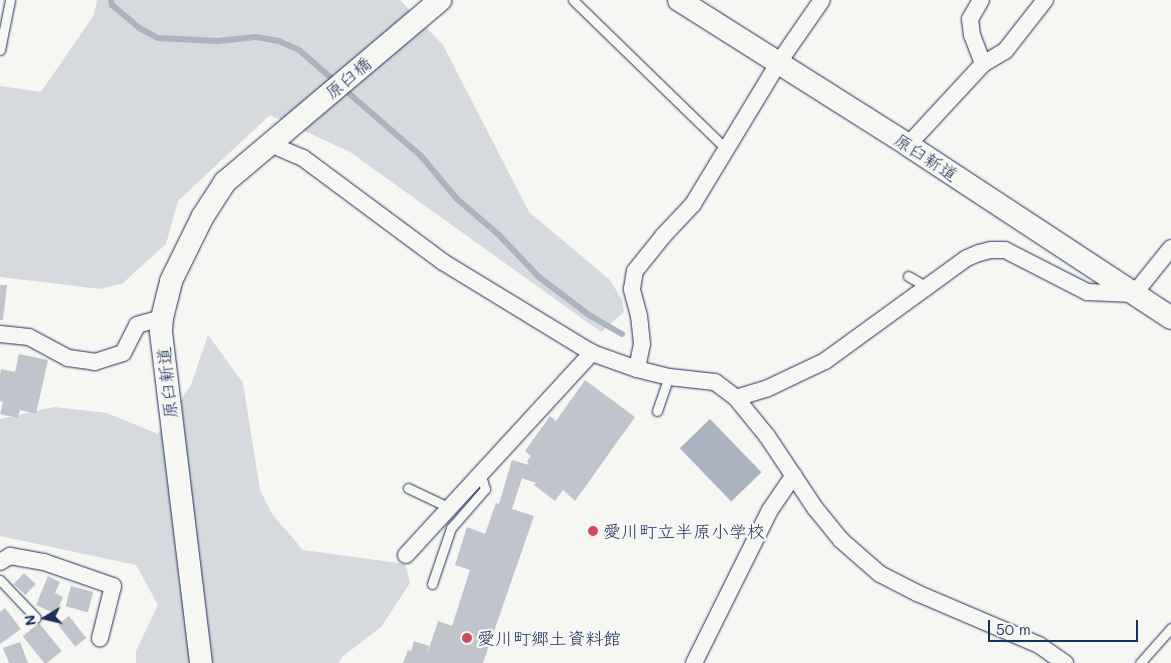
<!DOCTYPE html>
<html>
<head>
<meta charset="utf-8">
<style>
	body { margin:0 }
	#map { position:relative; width:1171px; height:663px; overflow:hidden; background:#f6f6f2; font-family:Mali,"Klee One",sans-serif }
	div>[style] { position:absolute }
	.green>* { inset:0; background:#d6d9dd }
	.water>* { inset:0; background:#abb2c0; transform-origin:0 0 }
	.stream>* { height:6px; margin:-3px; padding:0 3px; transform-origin:3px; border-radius:3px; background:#abb2c0 }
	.building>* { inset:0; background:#c0c4cd; transform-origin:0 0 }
	.roads { filter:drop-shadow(0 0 1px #1b2f5e) drop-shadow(0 0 1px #1b2f5e) }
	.lane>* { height:9px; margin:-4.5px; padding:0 4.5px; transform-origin:4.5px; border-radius:4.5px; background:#f6f6f2 }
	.street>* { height:16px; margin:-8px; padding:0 8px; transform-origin:8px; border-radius:8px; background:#f6f6f2 }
	.secondary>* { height:22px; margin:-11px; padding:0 11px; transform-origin:11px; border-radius:11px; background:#f6f6f2 }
	.dots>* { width:14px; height:14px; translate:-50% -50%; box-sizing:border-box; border:2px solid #f6f6f2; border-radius:50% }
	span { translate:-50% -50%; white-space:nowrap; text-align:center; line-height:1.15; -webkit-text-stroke:4.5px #f6f6f2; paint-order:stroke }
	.street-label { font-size:18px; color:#1b2f5e }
	.poi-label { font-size:18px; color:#1b2f5e }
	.left { translate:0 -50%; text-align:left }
	.north { position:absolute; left:20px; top:593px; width:50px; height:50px; -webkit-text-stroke:4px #f6f6f2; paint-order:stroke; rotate:261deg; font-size:14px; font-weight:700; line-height:20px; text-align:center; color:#1b2f5e }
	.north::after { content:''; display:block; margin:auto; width:18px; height:22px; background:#1b2f5e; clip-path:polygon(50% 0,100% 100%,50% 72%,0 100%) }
	.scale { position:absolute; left:988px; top:620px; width:150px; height:22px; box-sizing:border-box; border:2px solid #1b2f5e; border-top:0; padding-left:6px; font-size:15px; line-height:18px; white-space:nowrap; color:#1b2f5e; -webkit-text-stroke:4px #f6f6f2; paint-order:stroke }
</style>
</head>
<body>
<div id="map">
	<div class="green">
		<i style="clip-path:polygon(97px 0,400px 0,443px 45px,529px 212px,610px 280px,622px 300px,624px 312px,601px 332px,350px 152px,270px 115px,178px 201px,166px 244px,123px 283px,100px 289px,0 277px,0 86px,41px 92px,94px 15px)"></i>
		<i style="clip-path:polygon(208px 335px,243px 383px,260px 490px,272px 514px,303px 550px,405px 564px,410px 583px,381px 627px,342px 657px,339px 663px,136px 663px,136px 651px,158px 605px,136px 565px,0 536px,0 419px,54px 407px,107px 413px,158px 434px,191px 385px)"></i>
	</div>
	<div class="water">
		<i style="left:710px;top:419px;width:74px;height:42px;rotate:46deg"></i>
	</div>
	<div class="stream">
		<i style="left:111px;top:0;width:5px;rotate:79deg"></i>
		<i style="left:112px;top:5px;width:35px;rotate:40deg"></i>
		<i style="left:139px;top:28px;width:21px;rotate:28deg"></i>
		<i style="left:158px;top:38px;width:60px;rotate:2.9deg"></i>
		<i style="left:218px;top:41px;width:38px;rotate:-6deg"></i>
		<i style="left:256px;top:37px;width:23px;rotate:10deg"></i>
		<i style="left:279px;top:41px;width:22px;rotate:24deg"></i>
		<i style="left:299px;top:50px;width:162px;rotate:41deg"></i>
		<i style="left:421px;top:156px;width:56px;rotate:50.1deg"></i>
		<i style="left:457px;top:199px;width:54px;rotate:40.5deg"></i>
		<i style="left:498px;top:234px;width:59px;rotate:46.4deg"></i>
		<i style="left:539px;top:277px;width:63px;rotate:37.2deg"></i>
		<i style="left:589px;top:315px;width:38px;rotate:30deg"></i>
	</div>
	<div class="building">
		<i style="clip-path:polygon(0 285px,7px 285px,3px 320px,0 320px)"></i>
		<i style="clip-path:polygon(19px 354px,48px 360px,36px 414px,20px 410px,18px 418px,0 414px,3px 402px,0 401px,0 375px,1px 369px,15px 372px)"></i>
		<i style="clip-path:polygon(585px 380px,635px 417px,575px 501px,563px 490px,555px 501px,534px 485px,536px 483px,522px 478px,512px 509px,534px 516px,483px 663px,403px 663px,408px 650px,411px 651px,414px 641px,429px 646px,427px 655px,438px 621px,452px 626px,470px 570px,455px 565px,467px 527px,485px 534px,496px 503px,499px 504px,512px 460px,529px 465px,527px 461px,531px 456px,525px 451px,550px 416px,556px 421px)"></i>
		<i style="left:24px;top:573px;width:16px;height:15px;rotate:43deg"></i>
		<i style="clip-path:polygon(48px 576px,60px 582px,55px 593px,63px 597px,56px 614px,36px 605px)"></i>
		<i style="left:71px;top:586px;width:23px;height:21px;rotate:15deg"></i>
		<i style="clip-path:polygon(5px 608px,21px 629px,0 644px,0 612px)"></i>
		<i style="left:69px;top:616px;width:28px;height:14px;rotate:52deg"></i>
		<i style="left:39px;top:623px;width:36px;height:21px;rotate:51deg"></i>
		<i style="clip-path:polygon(20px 642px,28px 663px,9px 663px,3px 648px)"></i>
	</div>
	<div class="roads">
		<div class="lane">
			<i style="left:573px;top:0;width:215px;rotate:44.2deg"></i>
			<i style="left:0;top:50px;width:51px;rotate:-78.7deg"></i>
			<i style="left:908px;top:276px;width:22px;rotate:30deg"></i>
			<i style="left:657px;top:411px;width:36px;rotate:-71deg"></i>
			<i style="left:408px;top:488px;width:44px;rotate:25.4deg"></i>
			<i style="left:0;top:580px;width:52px;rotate:46.5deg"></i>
			<i style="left:432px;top:584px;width:59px;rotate:-71.3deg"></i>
			<i style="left:451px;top:528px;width:52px;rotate:-48.9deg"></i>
			<i style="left:485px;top:489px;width:17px;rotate:-107deg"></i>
			<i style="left:1140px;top:663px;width:47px;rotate:-48.5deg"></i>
		</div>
		<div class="street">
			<i style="left:981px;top:0;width:22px;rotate:120deg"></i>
			<i style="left:970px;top:19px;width:16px;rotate:83deg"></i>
			<i style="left:972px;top:35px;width:31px;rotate:69deg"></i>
			<i style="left:270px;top:144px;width:36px;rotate:23deg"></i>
			<i style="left:303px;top:158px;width:174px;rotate:36.6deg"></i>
			<i style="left:443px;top:262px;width:175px;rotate:31.4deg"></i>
			<i style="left:592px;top:353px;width:48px;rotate:19.6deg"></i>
			<i style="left:637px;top:369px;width:33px;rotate:14deg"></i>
			<i style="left:669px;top:377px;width:46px;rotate:6.2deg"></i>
			<i style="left:715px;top:382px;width:26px;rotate:37deg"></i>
			<i style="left:736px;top:398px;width:49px;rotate:50.8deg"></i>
			<i style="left:767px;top:436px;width:87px;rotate:56.3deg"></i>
			<i style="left:815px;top:508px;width:41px;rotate:50.9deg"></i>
			<i style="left:841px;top:540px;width:52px;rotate:41.1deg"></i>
			<i style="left:880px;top:574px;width:42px;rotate:27.2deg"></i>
			<i style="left:917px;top:593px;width:133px;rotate:23.1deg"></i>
			<i style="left:1039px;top:645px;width:32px;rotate:35deg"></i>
			<i style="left:908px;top:145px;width:110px;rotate:-47.2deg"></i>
			<i style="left:983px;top:64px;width:26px;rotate:-31deg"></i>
			<i style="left:1005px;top:51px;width:65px;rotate:-51.9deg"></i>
			<i style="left:0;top:334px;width:29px;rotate:6deg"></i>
			<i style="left:29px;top:337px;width:44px;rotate:28.3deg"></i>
			<i style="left:68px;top:358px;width:27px;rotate:8deg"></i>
			<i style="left:95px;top:362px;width:29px;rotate:-18deg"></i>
			<i style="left:123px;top:353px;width:31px;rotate:-63deg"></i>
			<i style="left:137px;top:325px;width:26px;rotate:-16deg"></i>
			<i style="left:637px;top:369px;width:25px;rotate:-79deg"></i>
			<i style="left:642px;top:344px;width:28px;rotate:-96deg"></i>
			<i style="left:639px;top:316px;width:28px;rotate:-105deg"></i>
			<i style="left:632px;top:289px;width:18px;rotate:-81deg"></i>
			<i style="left:635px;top:271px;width:45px;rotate:-51.3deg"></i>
			<i style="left:663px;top:236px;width:44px;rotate:-46.8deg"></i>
			<i style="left:693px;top:204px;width:166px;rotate:-58.8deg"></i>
			<i style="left:779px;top:62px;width:75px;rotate:-55.3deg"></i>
			<i style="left:736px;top:398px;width:31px;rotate:-17deg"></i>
			<i style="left:766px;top:389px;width:65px;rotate:-25.4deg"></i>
			<i style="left:825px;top:361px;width:175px;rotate:-36deg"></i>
			<i style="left:967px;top:258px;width:13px;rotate:-23deg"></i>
			<i style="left:979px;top:253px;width:12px;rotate:-14deg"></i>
			<i style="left:991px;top:250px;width:14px"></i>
			<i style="left:1005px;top:250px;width:92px;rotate:27.1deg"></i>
			<i style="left:1087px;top:292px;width:47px;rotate:2.4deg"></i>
			<i style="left:1134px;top:294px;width:59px;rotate:-51.2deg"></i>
			<i style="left:406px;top:555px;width:275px;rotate:-47.4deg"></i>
			<i style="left:0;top:562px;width:12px;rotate:-31deg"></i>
			<i style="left:10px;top:556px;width:35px;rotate:10deg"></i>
			<i style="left:44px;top:562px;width:73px;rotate:19.2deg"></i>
			<i style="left:113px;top:586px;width:54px;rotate:104deg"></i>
			<i style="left:694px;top:663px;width:171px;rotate:-63.6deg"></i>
			<i style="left:770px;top:510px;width:42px;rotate:-55.6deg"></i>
		</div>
		<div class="secondary">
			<i style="left:679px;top:0;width:271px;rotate:32.3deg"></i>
			<i style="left:908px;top:145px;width:315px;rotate:33.3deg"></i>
			<i style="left:201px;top:663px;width:334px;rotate:-96.9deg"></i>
			<i style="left:161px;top:331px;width:13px;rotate:-86deg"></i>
			<i style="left:162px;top:318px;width:38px;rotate:-76deg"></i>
			<i style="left:171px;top:281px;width:72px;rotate:-63.8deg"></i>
			<i style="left:203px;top:216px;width:40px;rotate:-57.1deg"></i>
			<i style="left:225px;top:182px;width:282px;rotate:-40.2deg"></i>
		</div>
	</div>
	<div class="dots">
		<i style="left:593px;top:531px;background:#d1495b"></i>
		<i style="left:467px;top:638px;background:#d1495b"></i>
	</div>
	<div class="street-label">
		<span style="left:348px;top:78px;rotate:-40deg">原臼橋</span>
		<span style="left:926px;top:157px;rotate:33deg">原臼新道</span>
		<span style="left:167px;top:383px;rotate:-96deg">原臼新道</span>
	</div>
	<div class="poi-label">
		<span class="left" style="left:603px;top:531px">愛川町立半原小学校</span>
		<span class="left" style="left:477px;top:638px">愛川町郷土資料館</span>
	</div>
	<div class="north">N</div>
	<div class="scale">50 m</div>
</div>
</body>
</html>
